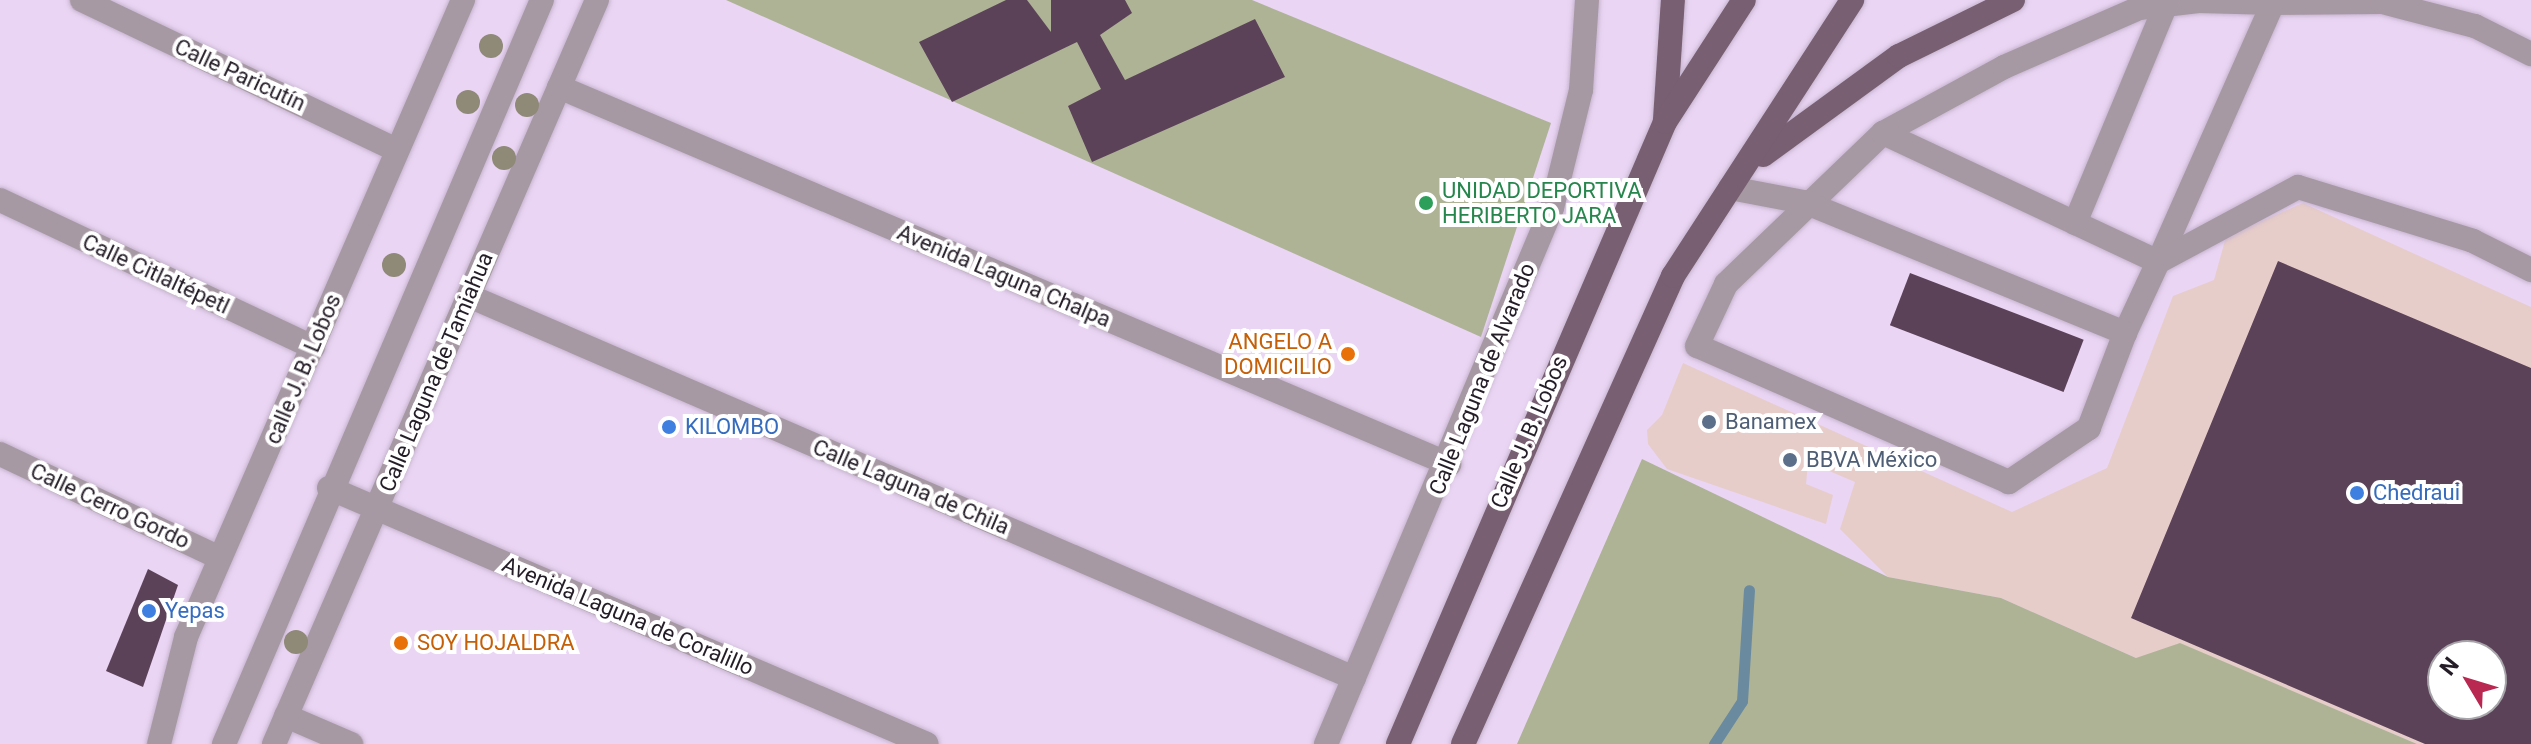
<!DOCTYPE html>
<html>
<head>
<meta charset="utf-8">
<style>
	body { margin:0 }
	#map { position:relative; width:2531px; height:744px; overflow:hidden; background:#ead5f4; font-family:Roboto,sans-serif }
	div>[style] { position:absolute }
	.commercial>* { inset:0; background:#e7cdc9 }
	.green>* { inset:0; background:#aeb396 }
	.stream>* { height:11px; margin:-5.5px; padding:0 5.5px; transform-origin:5.5px; border-radius:5.5px; background:#6a8a9f }
	.building>* { inset:0; background:#5b4259; transform-origin:0 0 }
	.roads { filter:drop-shadow(0 0 2px #c6b4cf) drop-shadow(0 0 2px #c6b4cf) }
	.minor>* { height:24px; margin:-12px; padding:0 12px; transform-origin:12px; border-radius:12px; background:#a799a3 }
	.major>* { height:24px; margin:-12px; padding:0 12px; transform-origin:12px; border-radius:12px; background:#785f71 }
	.trees>* { width:24px; height:24px; margin:-12px; border-radius:50%; background:#8f8978 }
	.dots>* { width:22px; height:22px; translate:-50% -50%; box-sizing:border-box; border:4px solid #fff; border-radius:50% }
	span { translate:-50% -50%; white-space:nowrap; text-align:center; line-height:1.15; -webkit-text-stroke:8px #fff; paint-order:stroke }
	.street-label { font-size:22px; color:#241d28 }
	.leisure-label { font-size:22px; color:#27864d }
	.left { translate:0 -50%; text-align:left }
	.food-label { font-size:22px; color:#c56008 }
	.right { translate:-100% -50%; text-align:right }
	.service-label { font-size:22px; color:#4e5e75 }
	.shop-label { font-size:22px; color:#366cbe }
	.north { position:absolute; left:2427px; top:640px; width:80px; height:80px; box-sizing:border-box; background:#fff; border:2px solid #a7a5a9; border-radius:50%; rotate:308deg; font-size:22px; font-weight:700; line-height:32px; text-align:center; color:#241d28 }
	.north::after { content:''; display:block; margin:auto; width:28px; height:36px; background:#b82851; clip-path:polygon(50% 0,100% 100%,50% 72%,0 100%) }
</style>
</head>
<body>
<div id="map">
	<div class="commercial">
		<i style="clip-path:polygon(evenodd,2303px 203px,2531px 307px,2531px 744px,2417px 744px,2181px 644px,2161px 669px,2001px 598px,1888px 577px,1840px 529px,1855px 482px,1808px 462px,1806px 484px,1833px 495px,1826px 524px,1667px 469px,1648px 444px,1647px 430px,1662px 415px,1683px 363px,2012px 512px,2107px 468px,2173px 296px,2214px 280px,2226px 237px,2303px 203px,2443px 656px,2491px 656px,2491px 704px,2443px 704px,2443px 656px)"></i>
	</div>
	<div class="green">
		<i style="clip-path:polygon(726px 0,1252px 0,1551px 123px,1481px 337px)"></i>
		<i style="clip-path:polygon(1642px 459px,1888px 577px,2001px 598px,2136px 658px,2180px 643px,2417px 744px,1517px 744px)"></i>
	</div>
	<div class="stream">
		<i style="left:1714px;top:744px;width:51px;rotate:-56.9deg"></i>
		<i style="left:1742px;top:701px;width:111px;rotate:-86.4deg"></i>
	</div>
	<div class="building">
		<i style="clip-path:polygon(1006px 0,1027px 0,1051px 32px,1051px 0,1125px 0,1132px 13px,1100px 35px,1125px 80px,1255px 19px,1285px 77px,1092px 162px,1068px 106px,1101px 89px,1077px 42px,952px 102px,919px 42px)"></i>
		<i style="clip-path:polygon(evenodd,2278px 261px,2531px 368px,2531px 744px,2425px 744px,2131px 618px,2278px 261px,2443px 656px,2491px 656px,2491px 704px,2443px 704px,2443px 656px)"></i>
		<i style="left:1910px;top:273px;width:186px;height:56px;rotate:21deg"></i>
		<i style="clip-path:polygon(148px 569px,178px 585px,143px 687px,106px 671px)"></i>
	</div>
	<div class="roads">
		<div class="minor">
			<i style="left:82px;top:0;width:349px;rotate:25.5deg"></i>
			<i style="left:2274px;top:0;width:3px;rotate:108deg"></i>
			<i style="left:2273px;top:3px;width:283px;rotate:113.9deg"></i>
			<i style="left:2158px;top:262px;width:78px;rotate:114.9deg"></i>
			<i style="left:2125px;top:333px;width:102px;rotate:110.8deg"></i>
			<i style="left:2089px;top:428px;width:97px;rotate:146deg"></i>
			<i style="left:2009px;top:482px;width:340px;rotate:-156.4deg"></i>
			<i style="left:1697px;top:346px;width:68px;rotate:-64.9deg"></i>
			<i style="left:1726px;top:284px;width:218px;rotate:-43.9deg"></i>
			<i style="left:1883px;top:133px;width:138px;rotate:-28.6deg"></i>
			<i style="left:2004px;top:67px;width:147px;rotate:-23.6deg"></i>
			<i style="left:2139px;top:8px;width:60px;rotate:-6.7deg"></i>
			<i style="left:2199px;top:1px;width:74px;rotate:1.5deg"></i>
			<i style="left:2273px;top:3px;width:109px;rotate:-0.5deg"></i>
			<i style="left:2382px;top:2px;width:96px;rotate:14.5deg"></i>
			<i style="left:2475px;top:26px;width:63px;rotate:26.6deg"></i>
			<i style="left:559px;top:87px;width:967px;rotate:22.96deg"></i>
			<i style="left:1883px;top:133px;width:304px;rotate:25.1deg"></i>
			<i style="left:1730px;top:188px;width:75px;rotate:10.7deg"></i>
			<i style="left:1804px;top:202px;width:347px;rotate:22.2deg"></i>
			<i style="left:0;top:200px;width:346px;rotate:25.2deg"></i>
			<i style="left:2075px;top:223px;width:242px;rotate:-67.4deg"></i>
			<i style="left:2158px;top:262px;width:159px;rotate:-28.2deg"></i>
			<i style="left:2298px;top:187px;width:183px;rotate:17.1deg"></i>
			<i style="left:2473px;top:241px;width:65px;rotate:26.6deg"></i>
			<i style="left:469px;top:296px;width:964px;rotate:23.35deg"></i>
			<i style="left:0;top:454px;width:243px;rotate:25.3deg"></i>
			<i style="left:329px;top:488px;width:650px;rotate:23.18deg"></i>
			<i style="left:286px;top:716px;width:71px;rotate:23.3deg"></i>
			<i style="left:159px;top:744px;width:110px;rotate:-75.8deg"></i>
			<i style="left:186px;top:637px;width:695px;rotate:-66.5deg"></i>
			<i style="left:224px;top:744px;width:809px;rotate:-66.86deg"></i>
			<i style="left:274px;top:744px;width:811px;rotate:-66.53deg"></i>
			<i style="left:1326px;top:744px;width:582px;rotate:-67.14deg"></i>
			<i style="left:1552px;top:208px;width:122px;rotate:-76.2deg"></i>
			<i style="left:1581px;top:90px;width:90px;rotate:-86.2deg"></i>
		</div>
		<div class="major">
			<i style="left:1665px;top:119px;width:119px;rotate:-86.2deg"></i>
			<i style="left:1763px;top:155px;width:168px;rotate:-36.1deg"></i>
			<i style="left:1899px;top:56px;width:127px;rotate:-26.2deg"></i>
			<i style="left:1398px;top:744px;width:677px;rotate:-66.77deg"></i>
			<i style="left:1665px;top:122px;width:145px;rotate:-57.1deg"></i>
			<i style="left:1463px;top:744px;width:513px;rotate:-65.83deg"></i>
			<i style="left:1673px;top:276px;width:329px;rotate:-57deg"></i>
		</div>
	</div>
	<div class="trees">
		<i style="left:491px;top:46px"></i>
		<i style="left:468px;top:102px"></i>
		<i style="left:527px;top:105px"></i>
		<i style="left:504px;top:158px"></i>
		<i style="left:394px;top:265px"></i>
		<i style="left:296px;top:642px"></i>
	</div>
	<div class="dots">
		<i style="left:1426px;top:203px;background:#2e9e5b"></i>
		<i style="left:1348px;top:354px;background:#e8710a"></i>
		<i style="left:1709px;top:422px;background:#5c6f8a"></i>
		<i style="left:669px;top:427px;background:#3f7fe0"></i>
		<i style="left:1790px;top:460px;background:#5c6f8a"></i>
		<i style="left:2357px;top:493px;background:#3f7fe0"></i>
		<i style="left:149px;top:611px;background:#3f7fe0"></i>
		<i style="left:401px;top:643px;background:#e8710a"></i>
	</div>
	<div class="street-label">
		<span style="left:240px;top:75px;rotate:25deg">Calle Paricutín</span>
		<span style="left:156px;top:274px;rotate:25deg">Calle Citlaltépetl</span>
		<span style="left:1004px;top:276px;rotate:23deg">Avenida Laguna Chalpa</span>
		<span style="left:303px;top:369px;rotate:-67deg">calle J. B. Lobos</span>
		<span style="left:436px;top:372px;rotate:-67deg">Calle Laguna de Tamiahua</span>
		<span style="left:1482px;top:379px;rotate:-68deg">Calle Laguna de Alvarado</span>
		<span style="left:1529px;top:432px;rotate:-67deg">Calle J. B. Lobos</span>
		<span style="left:911px;top:487px;rotate:23deg">Calle Laguna de Chila</span>
		<span style="left:110px;top:506px;rotate:25deg">Calle Cerro Gordo</span>
		<span style="left:628px;top:616px;rotate:23deg">Avenida Laguna de Coralillo</span>
	</div>
	<div class="leisure-label">
		<span class="left" style="left:1442px;top:203px">UNIDAD DEPORTIVA<br>HERIBERTO JARA</span>
	</div>
	<div class="food-label">
		<span class="right" style="left:1332px;top:354px">ANGELO A<br>DOMICILIO</span>
		<span class="left" style="left:417px;top:643px">SOY HOJALDRA</span>
	</div>
	<div class="service-label">
		<span class="left" style="left:1725px;top:422px">Banamex</span>
		<span class="left" style="left:1806px;top:460px">BBVA México</span>
	</div>
	<div class="shop-label">
		<span class="left" style="left:685px;top:427px">KILOMBO</span>
		<span class="left" style="left:2373px;top:493px">Chedraui</span>
		<span class="left" style="left:165px;top:611px">Yepas</span>
	</div>
	<div class="north">N</div>
</div>
</body>
</html>
